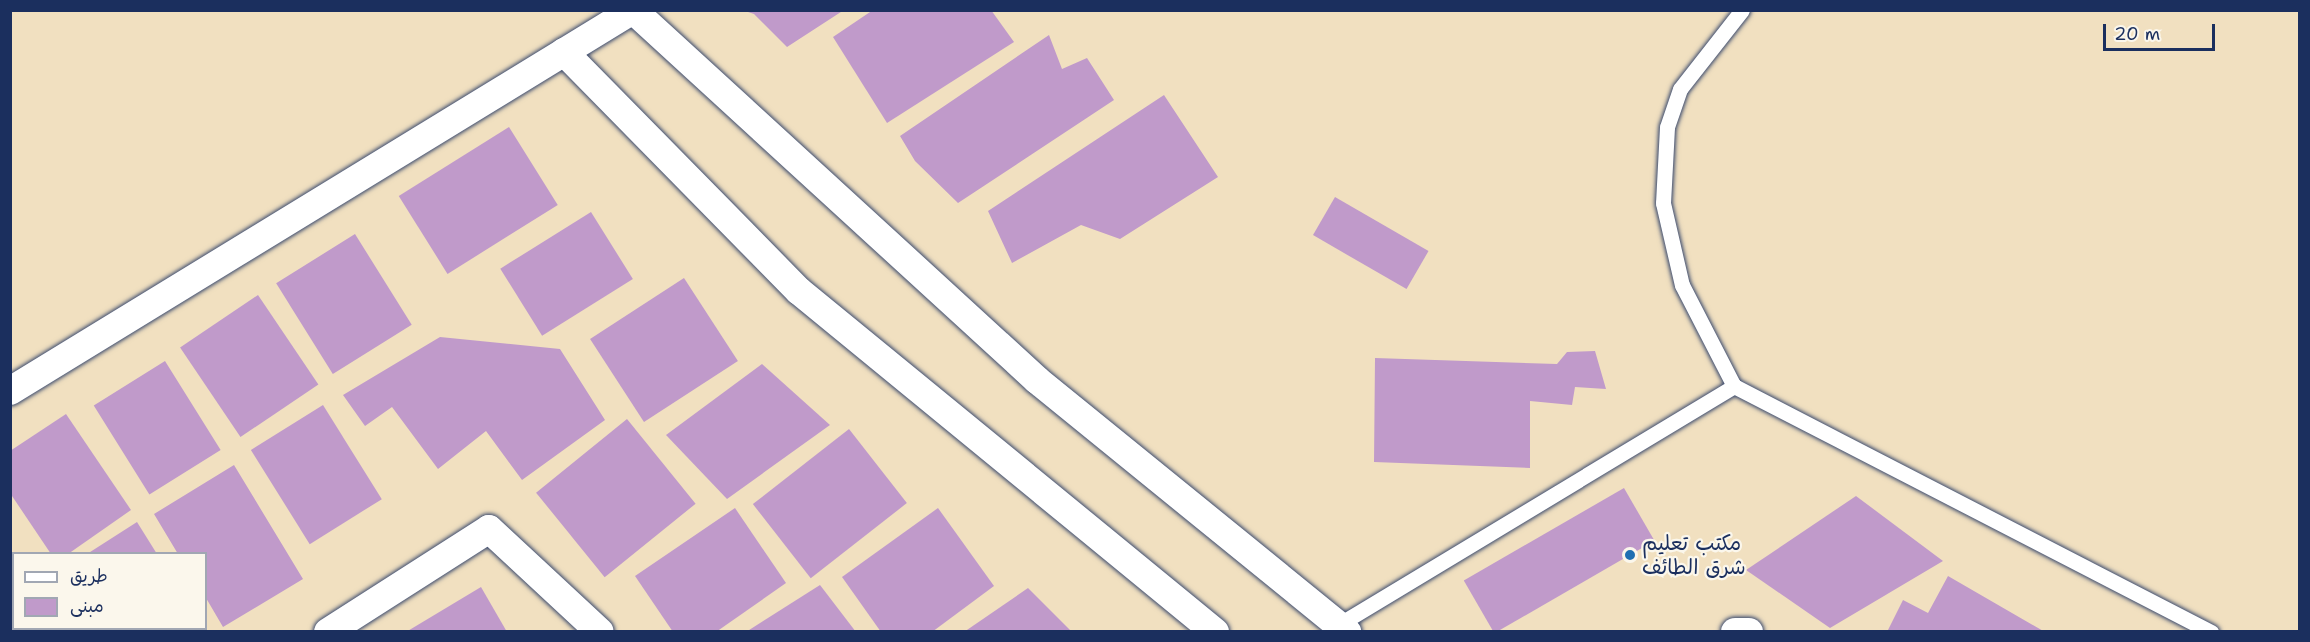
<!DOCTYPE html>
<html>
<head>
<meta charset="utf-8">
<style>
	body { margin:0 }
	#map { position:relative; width:2310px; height:642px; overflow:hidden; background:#f1e0c0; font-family:"Shantell Sans","Playpen Sans Arabic",sans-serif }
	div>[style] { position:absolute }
	.building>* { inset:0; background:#c09aca; transform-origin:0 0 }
	.roads { filter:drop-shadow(0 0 2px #3b4a6d) drop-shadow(0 0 2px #3b4a6d) }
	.service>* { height:15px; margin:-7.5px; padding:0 7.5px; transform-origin:7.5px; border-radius:7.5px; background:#fff }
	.minor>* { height:28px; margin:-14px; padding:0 14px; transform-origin:14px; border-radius:14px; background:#fff }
	.dots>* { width:16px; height:16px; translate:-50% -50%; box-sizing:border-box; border:3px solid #fbf7ec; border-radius:50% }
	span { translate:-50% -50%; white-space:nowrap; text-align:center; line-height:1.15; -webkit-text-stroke:4.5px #fbf7ec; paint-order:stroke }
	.poi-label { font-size:21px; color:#1b2f5e }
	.left { translate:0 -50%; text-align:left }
	.frame { position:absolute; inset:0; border:12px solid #1b2f5e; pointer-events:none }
	.legend { position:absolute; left:12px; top:552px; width:195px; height:78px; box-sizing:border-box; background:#fbf7ec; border:2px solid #a1a7b3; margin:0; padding:8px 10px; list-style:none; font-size:18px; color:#1b2f5e }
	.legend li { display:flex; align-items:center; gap:12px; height:30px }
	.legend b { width:30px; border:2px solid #a1a7b3 }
	.scale { position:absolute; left:2103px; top:24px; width:112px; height:27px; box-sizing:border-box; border:3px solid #1b2f5e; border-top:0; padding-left:8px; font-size:18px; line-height:21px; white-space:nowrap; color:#1b2f5e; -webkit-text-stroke:4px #fbf7ec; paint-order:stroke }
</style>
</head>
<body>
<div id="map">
	<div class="building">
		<i style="clip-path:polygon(742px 10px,844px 10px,787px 47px,754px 14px)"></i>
		<i style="clip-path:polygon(873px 10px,991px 10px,1014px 42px,887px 123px,833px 37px)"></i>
		<i style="clip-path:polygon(1049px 35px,1062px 69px,1087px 58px,1114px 100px,958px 203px,915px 161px,900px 136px)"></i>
		<i style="clip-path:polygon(1164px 95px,1218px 177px,1120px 239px,1081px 225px,1012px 263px,988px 211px)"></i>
		<i style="left:509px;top:127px;width:92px;height:130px;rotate:58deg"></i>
		<i style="left:1335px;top:197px;width:108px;height:44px;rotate:30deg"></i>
		<i style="left:591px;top:212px;width:79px;height:107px;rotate:58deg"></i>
		<i style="left:355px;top:234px;width:107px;height:93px;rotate:58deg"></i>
		<i style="left:684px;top:278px;width:99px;height:112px;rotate:57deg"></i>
		<i style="left:258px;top:295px;width:108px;height:94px;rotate:56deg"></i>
		<i style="clip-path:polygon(440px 337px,560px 349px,605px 420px,522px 480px,486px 431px,438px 469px,392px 407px,365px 426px,343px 395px)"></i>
		<i style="clip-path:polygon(1595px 351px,1606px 389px,1575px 387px,1572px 405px,1530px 401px,1530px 468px,1374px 462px,1375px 358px,1557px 364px,1567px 352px)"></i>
		<i style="left:165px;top:361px;width:105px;height:84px;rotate:58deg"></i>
		<i style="clip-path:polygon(762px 364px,830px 425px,727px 499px,666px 435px)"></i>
		<i style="left:323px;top:405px;width:111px;height:85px;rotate:58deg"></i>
		<i style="clip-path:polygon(66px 414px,131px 510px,68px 554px,51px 554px,10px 493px,10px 451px)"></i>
		<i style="left:627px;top:419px;width:109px;height:117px;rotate:51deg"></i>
		<i style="left:849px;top:429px;width:94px;height:122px;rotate:52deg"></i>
		<i style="clip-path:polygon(234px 465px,303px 579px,223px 627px,206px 598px,206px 554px,178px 554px,154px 514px)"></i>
		<i style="left:1624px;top:488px;width:61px;height:185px;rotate:60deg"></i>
		<i style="clip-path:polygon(1856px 496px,1943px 561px,1830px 628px,1746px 570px)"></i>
		<i style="clip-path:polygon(735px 508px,786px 583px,716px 632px,673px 632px,635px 576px)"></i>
		<i style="clip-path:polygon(938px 508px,994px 586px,932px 632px,881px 632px,842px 577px)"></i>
		<i style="clip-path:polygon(137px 522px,157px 554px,87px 554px)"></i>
		<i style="clip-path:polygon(1948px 576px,2045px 632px,1887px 632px,1903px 600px,1928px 613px)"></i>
		<i style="clip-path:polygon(820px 585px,856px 632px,746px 632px)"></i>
		<i style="clip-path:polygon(481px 587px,507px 632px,406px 632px)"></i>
		<i style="clip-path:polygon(1028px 588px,1072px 632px,964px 632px)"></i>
		<i style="clip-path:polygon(10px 596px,14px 628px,33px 632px,10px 632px)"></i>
		<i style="left:91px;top:628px;width:115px;height:4px"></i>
	</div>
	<div class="roads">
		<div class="service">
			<i style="left:1742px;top:10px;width:100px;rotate:128.1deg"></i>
			<i style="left:1680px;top:89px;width:40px;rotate:108.9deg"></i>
			<i style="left:1667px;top:127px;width:76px;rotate:93deg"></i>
			<i style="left:1663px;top:203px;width:84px;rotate:77deg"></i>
			<i style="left:1682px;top:285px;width:114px;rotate:62.8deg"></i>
			<i style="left:1734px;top:386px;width:537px;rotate:27.28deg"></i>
			<i style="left:1338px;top:625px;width:463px;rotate:-31.1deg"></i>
		</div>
		<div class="minor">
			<i style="left:633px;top:10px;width:548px;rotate:42.48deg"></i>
			<i style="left:1037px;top:380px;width:400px;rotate:39.1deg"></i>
			<i style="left:564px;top:52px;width:335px;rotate:45.5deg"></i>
			<i style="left:799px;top:291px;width:538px;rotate:39.34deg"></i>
			<i style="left:10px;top:391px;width:730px;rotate:-31.45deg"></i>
			<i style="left:328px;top:632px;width:191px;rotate:-32.6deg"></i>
			<i style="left:489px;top:529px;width:151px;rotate:42.9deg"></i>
			<i style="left:1735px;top:632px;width:14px"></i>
		</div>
	</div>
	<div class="dots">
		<i style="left:1630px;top:555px;background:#1f6fb2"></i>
	</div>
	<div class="poi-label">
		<span class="left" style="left:1642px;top:555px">مكتب تعليم<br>شرق الطائف</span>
	</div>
	<div class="frame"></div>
	<ul class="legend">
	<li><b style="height:8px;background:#fff"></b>طريق</li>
	<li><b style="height:16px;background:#c09aca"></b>مبنى</li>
	</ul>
	<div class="scale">20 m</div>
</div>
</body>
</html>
